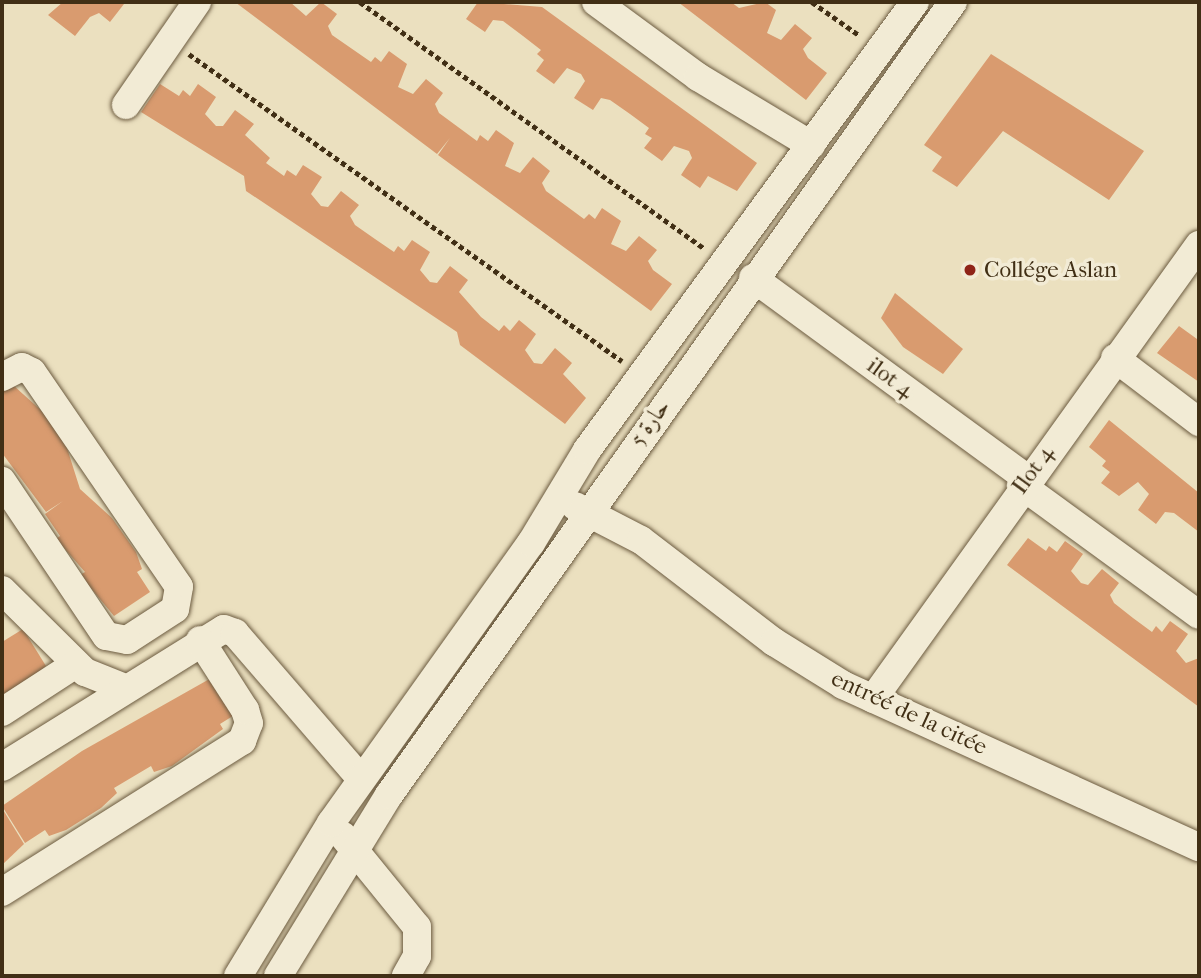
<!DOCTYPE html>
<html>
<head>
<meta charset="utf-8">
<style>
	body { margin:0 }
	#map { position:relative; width:1201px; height:978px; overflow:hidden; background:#ebe0bf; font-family:"IM FELL French Canon",Amiri,serif }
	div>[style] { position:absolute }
	.building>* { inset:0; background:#d99b6f }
	.path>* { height:4.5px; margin-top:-2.25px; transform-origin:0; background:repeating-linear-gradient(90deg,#412f15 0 5px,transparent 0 8.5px) }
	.roads { filter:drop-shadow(0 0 2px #6c5b40) drop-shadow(0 0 2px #6c5b40) }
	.minor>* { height:28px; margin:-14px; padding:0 14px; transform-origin:14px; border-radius:14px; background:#f2ebd5 }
	.dots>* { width:19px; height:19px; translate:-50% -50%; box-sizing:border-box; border:4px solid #f2ebd5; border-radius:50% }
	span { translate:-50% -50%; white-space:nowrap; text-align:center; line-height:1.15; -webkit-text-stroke:7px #f2ebd5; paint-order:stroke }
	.poi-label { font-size:23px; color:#412f15 }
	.left { translate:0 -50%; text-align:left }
	.street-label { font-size:23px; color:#412f15 }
	.frame { position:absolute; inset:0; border:4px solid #412f15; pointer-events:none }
</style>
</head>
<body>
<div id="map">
	<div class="building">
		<i style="clip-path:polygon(63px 2px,121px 2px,124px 4px,110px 22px,99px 13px,90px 17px,75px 36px,48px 15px)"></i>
		<i style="clip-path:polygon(235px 2px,290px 2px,306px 16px,321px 2px,337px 14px,328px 26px,332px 35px,371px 62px,375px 57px,381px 62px,389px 51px,407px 64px,398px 87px,413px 94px,426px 79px,443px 93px,435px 104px,439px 113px,477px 141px,480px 135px,488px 141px,496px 130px,514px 143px,505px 166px,520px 173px,533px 157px,550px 171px,542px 183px,546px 191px,584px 219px,589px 214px,595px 219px,602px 208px,621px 221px,611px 244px,626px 251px,639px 236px,657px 250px,648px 261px,653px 270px,672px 284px,651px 311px,438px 155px,450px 138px,437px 154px)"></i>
		<i style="clip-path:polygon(478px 2px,542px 7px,757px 163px,737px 191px,708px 176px,700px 188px,681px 175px,692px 158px,689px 151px,674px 146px,662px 161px,644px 148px,652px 138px,645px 134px,649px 128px,630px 114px,610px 100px,601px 98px,593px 110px,574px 98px,585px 81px,581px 74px,567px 68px,554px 84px,536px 71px,544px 60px,537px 54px,541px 50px,523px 36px,503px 21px,493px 20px,485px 32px,466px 19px)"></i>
		<i style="clip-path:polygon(678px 2px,731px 2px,739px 8px,765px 2px,776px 10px,767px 33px,781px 40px,795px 24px,812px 38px,803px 49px,808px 58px,827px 73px,806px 100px)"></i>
		<i style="clip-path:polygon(991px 54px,1144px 151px,1109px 200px,1003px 131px,957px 187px,932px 171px,942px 157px,924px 145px)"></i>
		<i style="clip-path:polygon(160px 84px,179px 96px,183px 90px,190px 96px,198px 84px,216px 97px,205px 114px,216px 126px,223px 126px,235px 110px,254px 124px,245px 135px,270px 158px,266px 163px,284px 176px,287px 170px,296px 176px,303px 165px,322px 177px,311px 194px,321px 206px,328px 207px,341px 191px,359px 205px,350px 216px,355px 225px,375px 239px,394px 252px,398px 246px,404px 251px,412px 240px,430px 252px,420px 270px,430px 282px,437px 283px,450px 266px,468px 280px,459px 292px,481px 317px,499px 331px,504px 325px,510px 331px,519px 320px,536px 334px,525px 350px,534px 363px,542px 364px,555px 348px,572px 363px,563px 374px,586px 398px,565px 424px,460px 345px,457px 332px,246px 191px,244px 176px,141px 112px)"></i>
		<i style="clip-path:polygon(895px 293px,963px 349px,943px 374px,903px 347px,881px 318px)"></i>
		<i style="clip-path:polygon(1179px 326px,1197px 339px,1199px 334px,1199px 382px,1157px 353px)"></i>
		<i style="clip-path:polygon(13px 385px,44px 413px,67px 448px,80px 489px,112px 518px,136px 552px,142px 569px,137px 572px,150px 592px,114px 616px,80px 575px,85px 572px,56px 539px,60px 536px,45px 514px,63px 501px,46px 512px,2px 453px,2px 392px)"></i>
		<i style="clip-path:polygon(1109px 420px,1199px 493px,1199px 532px,1174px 513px,1165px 512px,1156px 524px,1138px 510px,1149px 494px,1138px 482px,1119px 496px,1101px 483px,1110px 472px,1102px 466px,1106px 461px,1089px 447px)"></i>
		<i style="clip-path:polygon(1028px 538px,1046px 551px,1049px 546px,1057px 552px,1065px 541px,1083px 554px,1071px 571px,1081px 583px,1088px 585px,1102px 569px,1119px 583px,1110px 595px,1114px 603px,1133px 618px,1152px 632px,1156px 626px,1162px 632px,1170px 621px,1188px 634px,1176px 651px,1186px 663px,1199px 658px,1199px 707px,1007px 565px)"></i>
		<i style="clip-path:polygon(23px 629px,46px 666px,2px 705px,2px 642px)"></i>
		<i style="clip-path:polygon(213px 677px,236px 714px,220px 724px,223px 729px,172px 766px,154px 772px,151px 766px,114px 788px,117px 793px,101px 808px,66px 830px,49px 836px,45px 830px,25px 843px,2px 806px,82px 751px)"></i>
		<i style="clip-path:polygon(2px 808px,24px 844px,2px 865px)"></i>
	</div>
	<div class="path">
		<i style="left:360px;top:2px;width:424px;rotate:35.6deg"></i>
		<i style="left:812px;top:2px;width:57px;rotate:35.1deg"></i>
		<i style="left:189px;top:54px;width:531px;rotate:35.34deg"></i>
	</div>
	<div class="roads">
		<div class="minor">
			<i style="left:596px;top:2px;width:127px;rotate:36.3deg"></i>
			<i style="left:698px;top:77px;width:132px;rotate:31deg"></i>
			<i style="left:126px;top:105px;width:125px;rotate:-55.4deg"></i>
			<i style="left:753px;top:278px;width:338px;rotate:36.2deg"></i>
			<i style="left:1115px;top:358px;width:106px;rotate:37.3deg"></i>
			<i style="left:2px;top:377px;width:22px;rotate:-27deg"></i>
			<i style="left:22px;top:367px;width:11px;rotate:27deg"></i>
			<i style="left:32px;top:372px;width:260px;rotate:55.6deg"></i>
			<i style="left:179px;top:587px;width:22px;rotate:100deg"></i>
			<i style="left:175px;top:609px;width:57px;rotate:147.1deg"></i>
			<i style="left:127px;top:640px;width:21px;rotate:-169deg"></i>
			<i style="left:106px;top:636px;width:187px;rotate:-123.9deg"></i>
			<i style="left:1021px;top:485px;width:220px;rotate:36.1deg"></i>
			<i style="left:575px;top:506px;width:74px;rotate:27.3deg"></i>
			<i style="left:641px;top:540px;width:168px;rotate:37.5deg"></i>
			<i style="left:774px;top:642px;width:81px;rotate:31.9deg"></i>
			<i style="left:843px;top:685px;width:391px;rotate:24.5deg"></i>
			<i style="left:2px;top:590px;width:117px;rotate:44.7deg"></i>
			<i style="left:85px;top:672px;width:43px;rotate:21.8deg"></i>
			<i style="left:873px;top:699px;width:559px;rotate:-54.32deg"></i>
			<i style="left:2px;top:712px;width:88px;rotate:-33deg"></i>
			<i style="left:2px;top:767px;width:261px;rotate:-31.9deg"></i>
			<i style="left:224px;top:629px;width:12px;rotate:20deg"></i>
			<i style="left:235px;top:633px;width:193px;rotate:49.2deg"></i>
			<i style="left:343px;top:836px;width:117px;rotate:50.9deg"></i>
			<i style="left:417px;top:927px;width:29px;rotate:90deg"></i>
			<i style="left:417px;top:956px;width:23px;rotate:119deg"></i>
			<i style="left:2px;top:892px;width:284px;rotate:-32.2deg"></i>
			<i style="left:242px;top:741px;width:19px;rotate:-69deg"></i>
			<i style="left:249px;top:723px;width:14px;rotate:-107deg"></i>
			<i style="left:245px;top:710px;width:83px;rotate:-122.7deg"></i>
			<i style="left:238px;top:976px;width:179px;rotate:-58.7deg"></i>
			<i style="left:331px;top:823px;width:344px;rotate:-54.5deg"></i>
			<i style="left:531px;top:543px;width:109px;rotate:-58.9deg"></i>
			<i style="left:587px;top:450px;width:555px;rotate:-53.79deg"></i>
			<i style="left:278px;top:976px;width:212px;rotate:-58.5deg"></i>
			<i style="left:389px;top:795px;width:973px;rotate:-54.58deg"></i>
		</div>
	</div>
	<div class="dots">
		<i style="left:970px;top:270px;background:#8f2418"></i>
	</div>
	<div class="poi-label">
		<span class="left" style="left:984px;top:270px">Collége Aslan</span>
	</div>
	<div class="street-label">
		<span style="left:890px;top:378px;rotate:36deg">ilot 4</span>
		<span style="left:650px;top:423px;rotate:-55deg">حارة 5</span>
		<span style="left:1033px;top:470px;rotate:-54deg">Ilot 4</span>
		<span style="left:909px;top:713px;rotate:25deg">entréé de la citée</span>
	</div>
	<div class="frame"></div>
</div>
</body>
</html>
